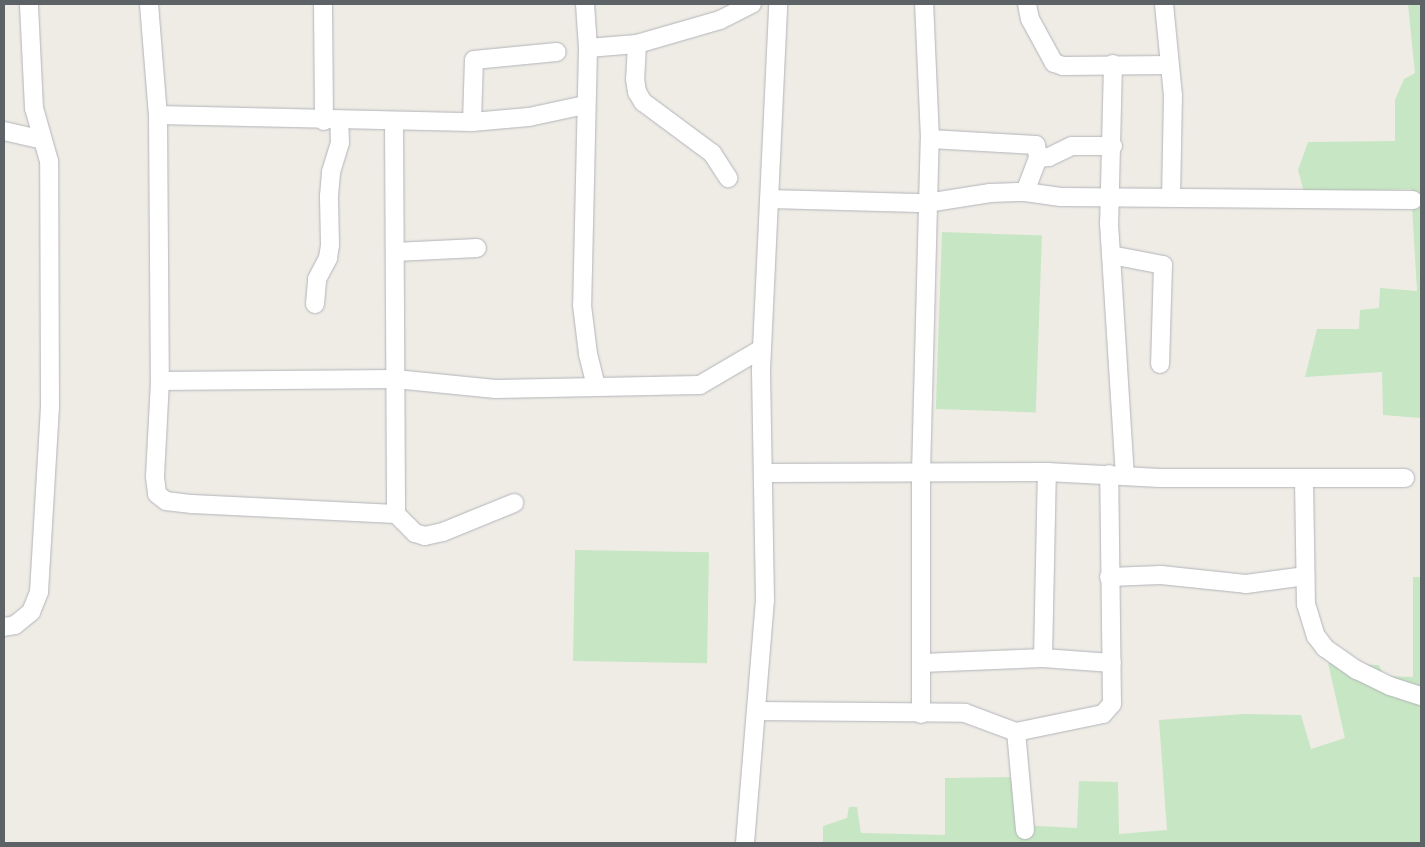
<!DOCTYPE html>
<html>
<head>
<meta charset="utf-8">
<style>
	body { margin:0 }
	#map { position:relative; width:1425px; height:847px; overflow:hidden; background:#efece6; font-family:"Archivo Narrow",sans-serif }
	div>[style] { position:absolute }
	.green>* { inset:0; background:#c7e6c3; transform-origin:0 0 }
	.roads { filter:drop-shadow(0 0 1px #b1b4b8) drop-shadow(0 0 1px #b1b4b8) }
	.minor>* { height:18px; margin:-9px; padding:0 9px; transform-origin:9px; border-radius:9px; background:#fff }
	span { translate:-50% -50%; white-space:nowrap; text-align:center; line-height:1.15; -webkit-text-stroke:4.5px #fff; paint-order:stroke }
	.frame { position:absolute; inset:0; border:5px solid #5d6266; pointer-events:none }
</style>
</head>
<body>
<div id="map">
	<div class="green">
		<i style="clip-path:polygon(1408px 4px,1421px 4px,1421px 418px,1383px 415px,1382px 372px,1305px 377px,1317px 329px,1359px 329px,1360px 310px,1379px 308px,1380px 288px,1417px 291px,1411px 189px,1304px 192px,1298px 170px,1308px 142px,1395px 141px,1395px 100px,1404px 79px,1415px 73px)"></i>
		<i style="left:942px;top:232px;width:100px;height:177px;rotate:2deg"></i>
		<i style="left:575px;top:550px;width:134px;height:111px;rotate:1deg"></i>
		<i style="clip-path:polygon(1413px 577px,1421px 577px,1421px 843px,823px 843px,823px 826px,847px 818px,849px 807px,857px 807px,861px 833px,945px 835px,945px 778px,1012px 777px,1019px 825px,1077px 828px,1079px 781px,1118px 782px,1119px 834px,1167px 830px,1159px 720px,1244px 714px,1301px 715px,1311px 749px,1345px 738px,1328px 663px,1379px 665px,1384px 676px,1413px 677px)"></i>
	</div>
	<div class="roads">
		<div class="minor">
			<i style="left:149px;top:4px;width:111px;rotate:85.4deg"></i>
			<i style="left:158px;top:115px;width:266px;rotate:89.6deg"></i>
			<i style="left:160px;top:381px;width:96px;rotate:93deg"></i>
			<i style="left:155px;top:477px;width:17px;rotate:83deg"></i>
			<i style="left:157px;top:494px;width:11px;rotate:38deg"></i>
			<i style="left:166px;top:501px;width:26px;rotate:7deg"></i>
			<i style="left:192px;top:504px;width:204px;rotate:2.8deg"></i>
			<i style="left:323px;top:4px;width:117px;rotate:89.5deg"></i>
			<i style="left:585px;top:4px;width:44px;rotate:86.1deg"></i>
			<i style="left:588px;top:48px;width:257px;rotate:91.3deg"></i>
			<i style="left:582px;top:305px;width:49px;rotate:83deg"></i>
			<i style="left:588px;top:354px;width:34px;rotate:76deg"></i>
			<i style="left:1027px;top:4px;width:15px;rotate:79deg"></i>
			<i style="left:1030px;top:19px;width:50px;rotate:61.4deg"></i>
			<i style="left:1054px;top:63px;width:9px;rotate:18deg"></i>
			<i style="left:1063px;top:66px;width:106px;rotate:-0.5deg"></i>
			<i style="left:1164px;top:4px;width:91px;rotate:84.4deg"></i>
			<i style="left:1173px;top:95px;width:102px;rotate:91.1deg"></i>
			<i style="left:637px;top:44px;width:35px;rotate:93deg"></i>
			<i style="left:635px;top:79px;width:13px;rotate:81deg"></i>
			<i style="left:637px;top:92px;width:12px;rotate:59deg"></i>
			<i style="left:643px;top:102px;width:86px;rotate:36.5deg"></i>
			<i style="left:712px;top:153px;width:30px;rotate:57deg"></i>
			<i style="left:588px;top:48px;width:49px;rotate:-4.7deg"></i>
			<i style="left:637px;top:44px;width:86px;rotate:-16.1deg"></i>
			<i style="left:720px;top:20px;width:36px;rotate:-27deg"></i>
			<i style="left:1113px;top:64px;width:159px;rotate:91.4deg"></i>
			<i style="left:1109px;top:223px;width:253px;rotate:86.4deg"></i>
			<i style="left:158px;top:115px;width:314px;rotate:1.3deg"></i>
			<i style="left:472px;top:122px;width:57px;rotate:-5deg"></i>
			<i style="left:529px;top:117px;width:57px;rotate:-12.1deg"></i>
			<i style="left:394px;top:121px;width:393px;rotate:89.7deg"></i>
			<i style="left:396px;top:514px;width:27px;rotate:45deg"></i>
			<i style="left:415px;top:533px;width:10px;rotate:17deg"></i>
			<i style="left:425px;top:536px;width:18px;rotate:-13deg"></i>
			<i style="left:443px;top:532px;width:77px;rotate:-22.2deg"></i>
			<i style="left:472px;top:122px;width:62px;rotate:-88.2deg"></i>
			<i style="left:474px;top:60px;width:83px;rotate:-5.5deg"></i>
			<i style="left:4px;top:131px;width:37px;rotate:13deg"></i>
			<i style="left:930px;top:139px;width:106px;rotate:3.2deg"></i>
			<i style="left:1036px;top:145px;width:13px;rotate:81deg"></i>
			<i style="left:1038px;top:158px;width:36px;rotate:111deg"></i>
			<i style="left:1038px;top:158px;width:11px;rotate:-5deg"></i>
			<i style="left:1049px;top:157px;width:25px;rotate:-26deg"></i>
			<i style="left:1072px;top:146px;width:41px"></i>
			<i style="left:769px;top:199px;width:158px;rotate:1.5deg"></i>
			<i style="left:927px;top:203px;width:64px;rotate:-9deg"></i>
			<i style="left:990px;top:193px;width:35px;rotate:-2deg"></i>
			<i style="left:1025px;top:192px;width:36px;rotate:8deg"></i>
			<i style="left:1061px;top:197px;width:352px;rotate:0.5deg"></i>
			<i style="left:395px;top:252px;width:82px;rotate:-2.8deg"></i>
			<i style="left:1111px;top:255px;width:53px;rotate:10.9deg"></i>
			<i style="left:1163px;top:265px;width:99px;rotate:91.7deg"></i>
			<i style="left:315px;top:304px;width:25px;rotate:-85deg"></i>
			<i style="left:317px;top:279px;width:24px;rotate:-62deg"></i>
			<i style="left:328px;top:258px;width:13px;rotate:-81deg"></i>
			<i style="left:330px;top:245px;width:49px;rotate:-91.2deg"></i>
			<i style="left:329px;top:196px;width:24px;rotate:-85deg"></i>
			<i style="left:331px;top:172px;width:30px;rotate:-73deg"></i>
			<i style="left:340px;top:143px;width:23px;rotate:-92deg"></i>
			<i style="left:160px;top:381px;width:235px;rotate:-0.5deg"></i>
			<i style="left:395px;top:379px;width:101px;rotate:5.7deg"></i>
			<i style="left:496px;top:389px;width:204px;rotate:-1.1deg"></i>
			<i style="left:700px;top:385px;width:71px;rotate:-30.5deg"></i>
			<i style="left:763px;top:473px;width:284px;rotate:-0.2deg"></i>
			<i style="left:1047px;top:472px;width:113px;rotate:3deg"></i>
			<i style="left:1160px;top:478px;width:245px"></i>
			<i style="left:1304px;top:479px;width:125px;rotate:89.1deg"></i>
			<i style="left:1306px;top:604px;width:34px;rotate:73deg"></i>
			<i style="left:1316px;top:636px;width:15px;rotate:53deg"></i>
			<i style="left:1325px;top:648px;width:39px;rotate:35deg"></i>
			<i style="left:1357px;top:670px;width:37px;rotate:26deg"></i>
			<i style="left:1390px;top:686px;width:33px;rotate:18deg"></i>
			<i style="left:1109px;top:577px;width:52px;rotate:-2.2deg"></i>
			<i style="left:1161px;top:575px;width:85px;rotate:6deg"></i>
			<i style="left:1246px;top:584px;width:60px;rotate:-7.7deg"></i>
			<i style="left:4px;top:627px;width:11px;rotate:-10deg"></i>
			<i style="left:15px;top:625px;width:21px;rotate:-39deg"></i>
			<i style="left:31px;top:612px;width:22px;rotate:-68deg"></i>
			<i style="left:39px;top:592px;width:186px;rotate:-86.6deg"></i>
			<i style="left:50px;top:406px;width:245px;rotate:-90.2deg"></i>
			<i style="left:49px;top:161px;width:55px;rotate:-105.8deg"></i>
			<i style="left:34px;top:108px;width:104px;rotate:-92.8deg"></i>
			<i style="left:1043px;top:658px;width:186px;rotate:-88.8deg"></i>
			<i style="left:922px;top:663px;width:121px;rotate:-2.4deg"></i>
			<i style="left:1043px;top:658px;width:69px;rotate:4.1deg"></i>
			<i style="left:756px;top:711px;width:209px;rotate:0.5deg"></i>
			<i style="left:965px;top:713px;width:54px;rotate:20.4deg"></i>
			<i style="left:921px;top:714px;width:241px;rotate:-90deg"></i>
			<i style="left:921px;top:473px;width:334px;rotate:-88.5deg"></i>
			<i style="left:930px;top:139px;width:135px;rotate:-92.5deg"></i>
			<i style="left:1025px;top:830px;width:98px;rotate:-95.2deg"></i>
			<i style="left:1016px;top:732px;width:89px;rotate:-11.7deg"></i>
			<i style="left:1103px;top:714px;width:13px;rotate:-48deg"></i>
			<i style="left:1112px;top:704px;width:230px;rotate:-90.7deg"></i>
			<i style="left:745px;top:843px;width:244px;rotate:-85.3deg"></i>
			<i style="left:765px;top:600px;width:230px;rotate:-91deg"></i>
			<i style="left:761px;top:370px;width:366px;rotate:-87.3deg"></i>
		</div>
	</div>
	<div class="frame"></div>
</div>
</body>
</html>
